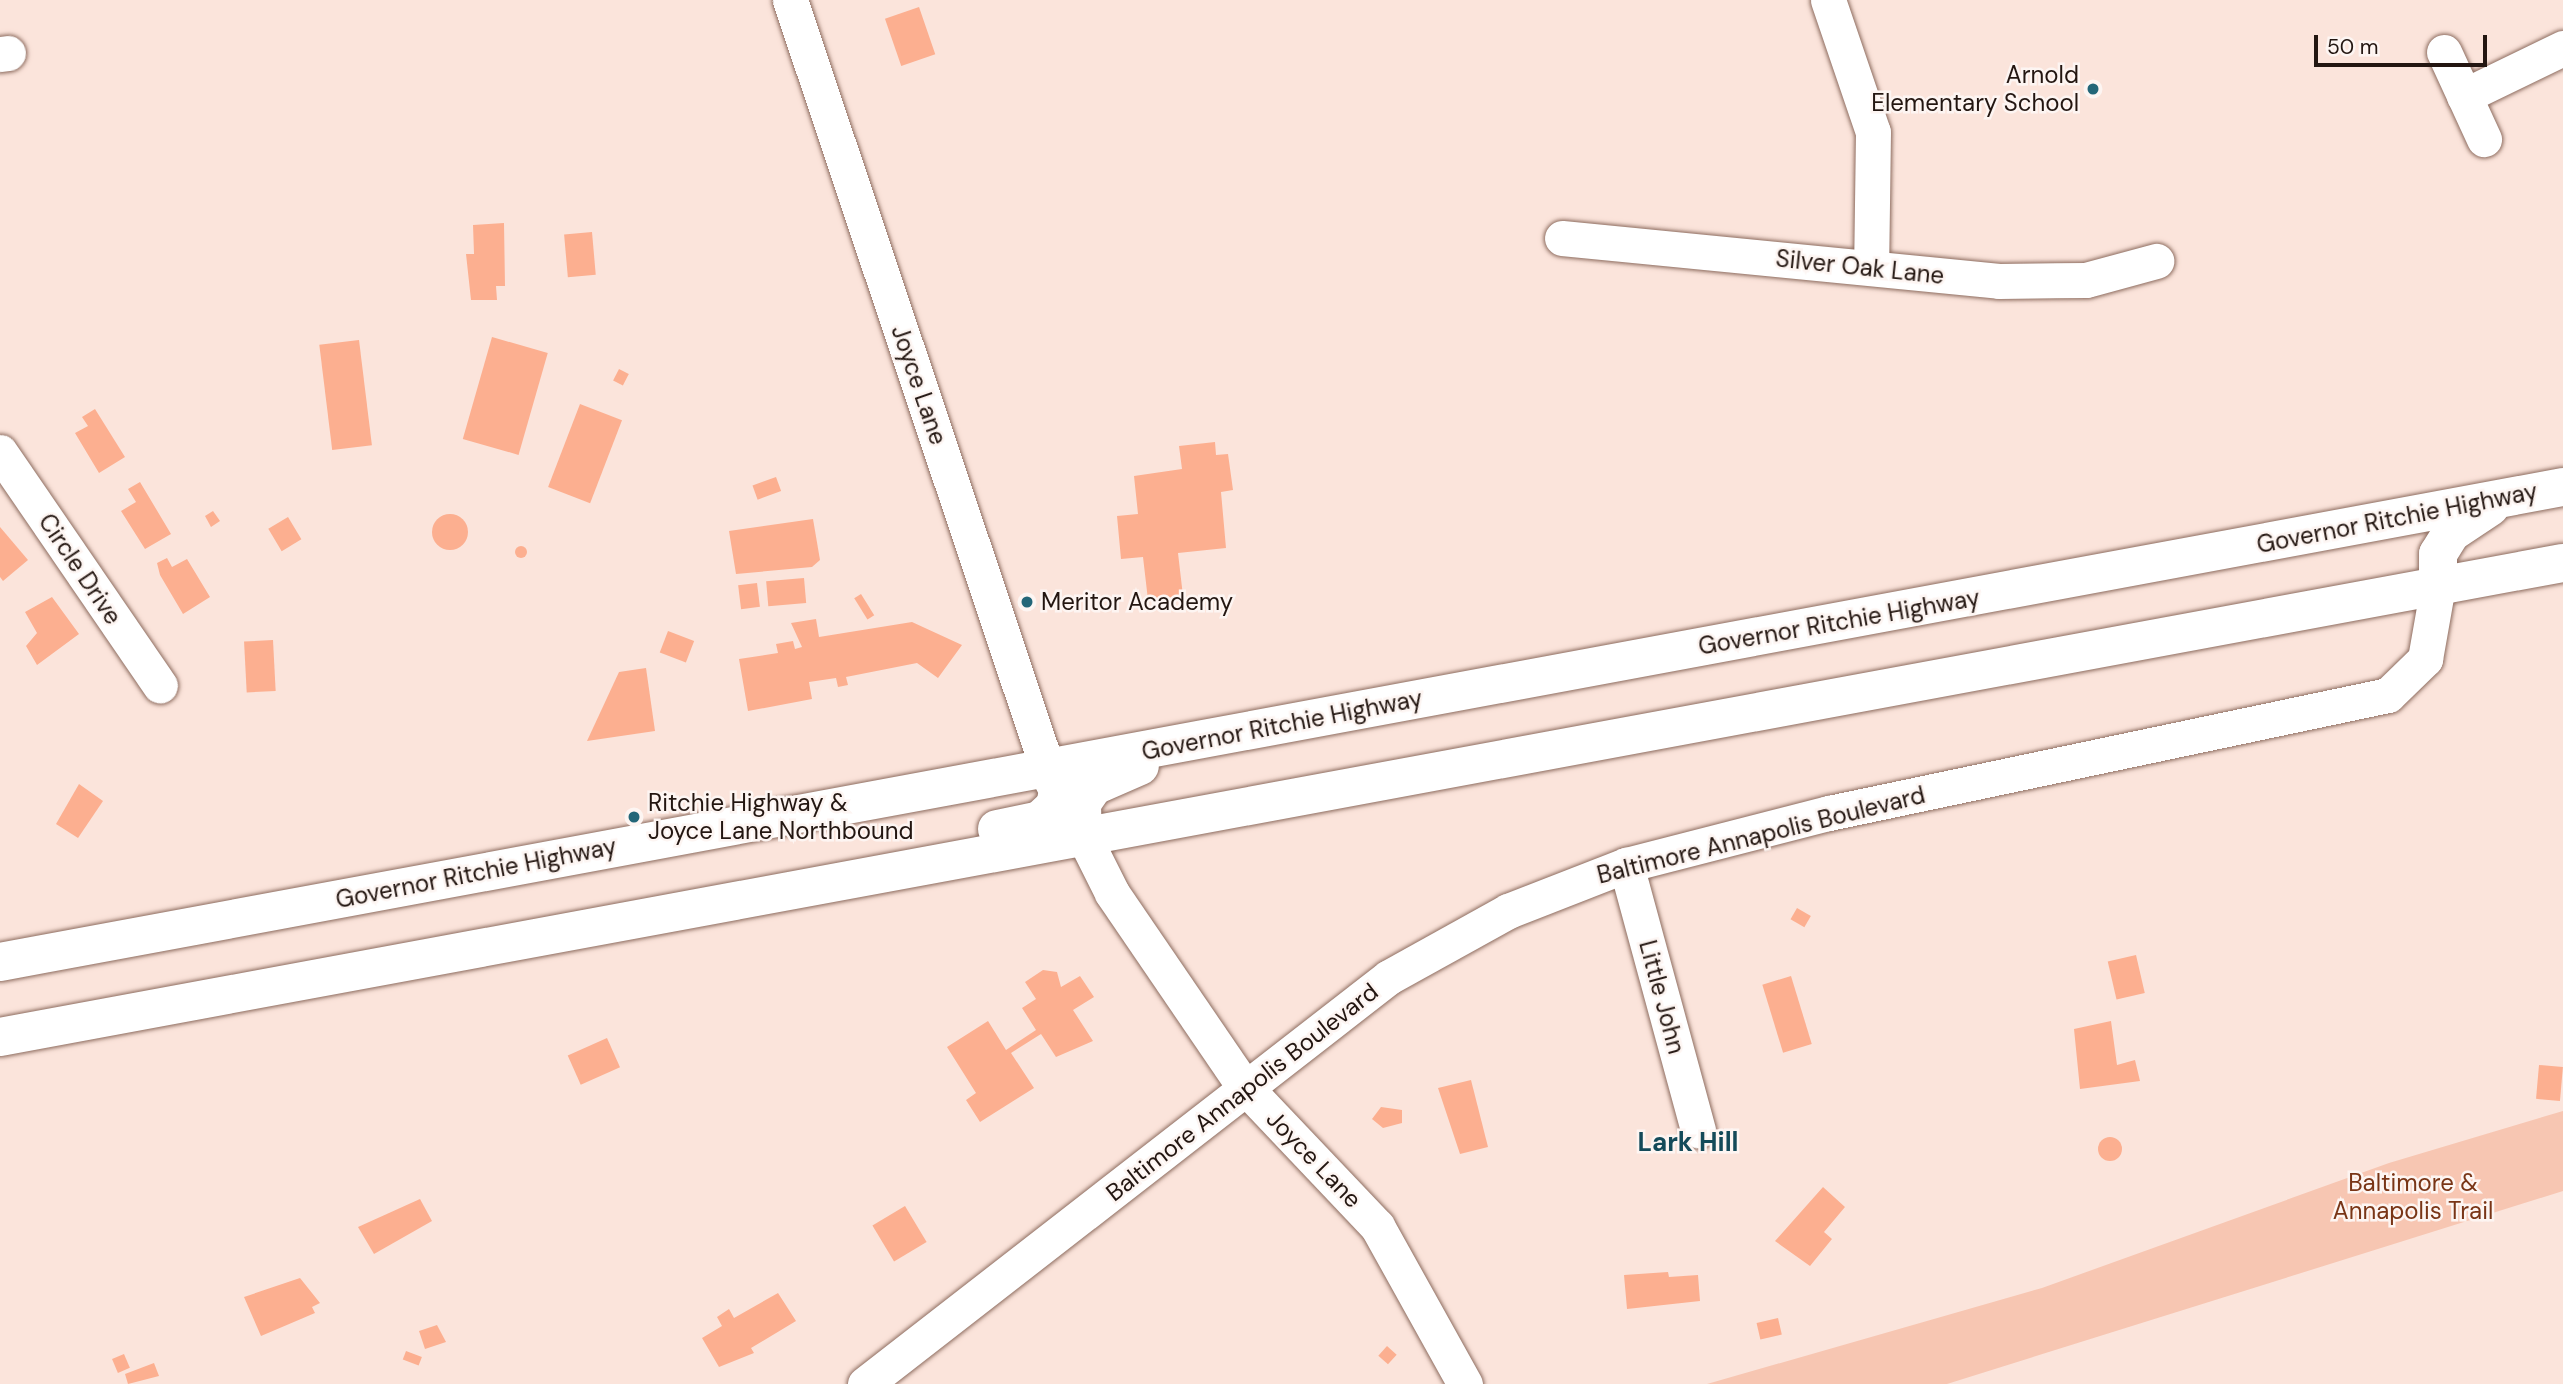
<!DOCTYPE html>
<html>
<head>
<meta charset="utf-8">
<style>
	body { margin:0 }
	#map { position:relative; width:2563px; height:1384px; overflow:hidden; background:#fbe4db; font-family:"DM Sans",sans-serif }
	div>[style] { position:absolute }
	.green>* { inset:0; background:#f7c6b2 }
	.building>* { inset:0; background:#fcaf90; transform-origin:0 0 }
	.round { border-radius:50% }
	.roads { filter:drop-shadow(0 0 2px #8d6c5f) drop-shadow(0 0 2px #8d6c5f) }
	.minor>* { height:35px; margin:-17.5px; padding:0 17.5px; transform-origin:17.5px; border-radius:17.5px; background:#fff }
	.highway>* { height:38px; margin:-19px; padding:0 19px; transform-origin:19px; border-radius:19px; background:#fff }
	.dots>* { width:19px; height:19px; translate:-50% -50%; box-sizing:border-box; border:4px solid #fdf5f2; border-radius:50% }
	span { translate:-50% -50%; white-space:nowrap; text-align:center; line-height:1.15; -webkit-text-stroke:5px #fdf5f2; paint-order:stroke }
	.poi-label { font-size:24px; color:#231611 }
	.right { translate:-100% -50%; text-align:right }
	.left { translate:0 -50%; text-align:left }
	.street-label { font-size:24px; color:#231611 }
	.park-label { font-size:24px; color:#793516 }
	.neighbourhood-label { font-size:26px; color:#144a59; font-weight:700 }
	.scale { position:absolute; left:2314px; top:35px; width:173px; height:32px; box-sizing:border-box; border:4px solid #231611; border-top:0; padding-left:9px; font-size:21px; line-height:24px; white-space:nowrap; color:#231611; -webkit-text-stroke:5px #fdf5f2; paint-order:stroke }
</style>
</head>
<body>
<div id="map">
	<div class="green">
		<i style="clip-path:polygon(2563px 1111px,2563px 1191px,1947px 1384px,1707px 1384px,2042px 1288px,2389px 1163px)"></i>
	</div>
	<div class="building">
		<i style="left:919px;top:7px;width:50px;height:36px;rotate:71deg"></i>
		<i style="clip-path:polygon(504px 223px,505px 286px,496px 286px,497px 300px,471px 300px,466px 254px,474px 254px,473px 225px)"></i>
		<i style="left:592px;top:232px;width:43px;height:28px;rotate:85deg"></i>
		<i style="left:492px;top:337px;width:58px;height:106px;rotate:16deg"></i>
		<i style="left:359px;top:340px;width:106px;height:40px;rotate:83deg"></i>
		<i style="left:619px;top:369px;width:11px;height:13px;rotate:27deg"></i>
		<i style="left:580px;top:404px;width:45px;height:89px;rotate:21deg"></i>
		<i style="clip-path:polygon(95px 409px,125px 457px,99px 473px,75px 433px,88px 426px,82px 417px)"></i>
		<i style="clip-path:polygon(1215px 442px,1216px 455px,1228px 454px,1233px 490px,1221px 492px,1226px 548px,1178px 553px,1183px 596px,1148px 600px,1143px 557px,1121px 559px,1117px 516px,1138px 514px,1134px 476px,1182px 469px,1179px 446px)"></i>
		<i style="left:776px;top:477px;width:15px;height:25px;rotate:70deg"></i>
		<i style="clip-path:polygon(140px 482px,171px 534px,145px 549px,121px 511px,136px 502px,128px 489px)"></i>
		<i style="clip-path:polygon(213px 511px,220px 521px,211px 527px,205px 516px)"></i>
		<i class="round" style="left:432px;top:514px;width:36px;height:36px"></i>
		<i style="left:288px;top:517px;width:26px;height:23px;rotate:59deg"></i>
		<i style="clip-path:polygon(813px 519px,820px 560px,812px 567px,736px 574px,729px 531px)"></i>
		<i style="clip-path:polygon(0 527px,28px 560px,3px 581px,0 577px)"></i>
		<i class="round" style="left:515px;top:546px;width:12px;height:12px"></i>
		<i style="clip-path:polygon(167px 558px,172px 567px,187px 559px,210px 597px,183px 614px,160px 575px,157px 563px)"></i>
		<i style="left:804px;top:578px;width:25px;height:38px;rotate:85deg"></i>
		<i style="left:757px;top:583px;width:24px;height:19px;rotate:83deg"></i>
		<i style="left:861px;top:594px;width:25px;height:8px;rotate:58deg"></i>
		<i style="clip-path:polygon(52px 597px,79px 634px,37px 665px,26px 646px,37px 633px,25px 612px)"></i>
		<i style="clip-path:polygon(816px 619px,819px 637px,912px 622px,962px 645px,938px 678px,917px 663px,846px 677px,848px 685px,838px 687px,836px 678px,809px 682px,812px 699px,748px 711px,739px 659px,778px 653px,776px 644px,793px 641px,795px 649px,802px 647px,791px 623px)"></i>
		<i style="left:668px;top:631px;width:28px;height:23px;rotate:21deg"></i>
		<i style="left:273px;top:640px;width:51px;height:29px;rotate:87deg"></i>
		<i style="clip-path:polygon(646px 668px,655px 731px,587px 741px,619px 672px)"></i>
		<i style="clip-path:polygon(79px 784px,103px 801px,78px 838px,56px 824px)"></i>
		<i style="left:1797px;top:908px;width:16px;height:13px;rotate:30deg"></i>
		<i style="left:2136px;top:955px;width:39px;height:29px;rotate:77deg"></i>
		<i style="clip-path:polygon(1043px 970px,1057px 972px,1061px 987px,1080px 976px,1094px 997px,1073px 1010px,1093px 1041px,1056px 1057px,1041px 1034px,1011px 1053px,1034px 1088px,980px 1122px,966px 1100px,976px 1093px,947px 1047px,988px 1021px,1006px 1050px,1036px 1030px,1022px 1008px,1036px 999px,1025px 982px)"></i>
		<i style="left:1791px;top:976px;width:71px;height:30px;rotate:73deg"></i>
		<i style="clip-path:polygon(2111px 1021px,2117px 1065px,2135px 1060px,2140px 1081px,2080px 1089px,2074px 1029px)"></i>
		<i style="left:607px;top:1038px;width:32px;height:43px;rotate:66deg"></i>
		<i style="left:2539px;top:1065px;width:24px;height:34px;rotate:5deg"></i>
		<i style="clip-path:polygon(1471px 1080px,1488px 1147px,1460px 1154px,1438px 1088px)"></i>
		<i style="clip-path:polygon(1381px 1107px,1402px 1110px,1402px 1123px,1383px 1128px,1372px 1119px)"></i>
		<i class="round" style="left:2098px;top:1137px;width:24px;height:24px"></i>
		<i style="clip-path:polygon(1823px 1187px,1845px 1207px,1824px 1232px,1832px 1239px,1810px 1266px,1775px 1241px)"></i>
		<i style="clip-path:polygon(420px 1199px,432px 1221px,374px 1254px,358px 1227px)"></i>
		<i style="left:905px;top:1206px;width:42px;height:38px;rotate:59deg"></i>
		<i style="clip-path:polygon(1668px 1272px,1669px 1277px,1698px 1275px,1700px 1301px,1627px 1309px,1624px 1275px)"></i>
		<i style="clip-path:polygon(300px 1278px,320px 1303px,312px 1307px,315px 1313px,261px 1336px,244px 1297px)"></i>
		<i style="clip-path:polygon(778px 1293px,796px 1321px,751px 1348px,754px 1353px,719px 1367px,702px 1338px,722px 1326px,717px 1317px,729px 1309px,734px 1318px)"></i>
		<i style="left:1778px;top:1318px;width:17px;height:22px;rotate:77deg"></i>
		<i style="clip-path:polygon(437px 1325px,446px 1342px,425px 1349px,419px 1331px)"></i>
		<i style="left:1387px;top:1346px;width:13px;height:13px;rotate:42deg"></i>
		<i style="left:406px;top:1351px;width:17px;height:9px;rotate:21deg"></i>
		<i style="left:124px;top:1354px;width:15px;height:13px;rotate:67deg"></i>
		<i style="clip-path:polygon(154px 1363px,159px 1376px,128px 1384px,125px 1374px)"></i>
	</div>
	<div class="roads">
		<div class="minor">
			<i style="left:790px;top:0;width:812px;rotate:71.48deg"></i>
			<i style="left:1828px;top:0;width:139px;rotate:71.2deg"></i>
			<i style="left:1873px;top:132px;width:135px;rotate:90.8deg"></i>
			<i style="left:2444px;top:52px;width:96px;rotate:65.3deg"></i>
			<i style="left:0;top:54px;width:8px;rotate:-7deg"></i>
			<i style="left:2464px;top:96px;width:110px;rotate:-25.9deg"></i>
			<i style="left:1562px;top:238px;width:439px;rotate:5.6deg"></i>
			<i style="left:1999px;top:281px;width:87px;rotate:-0.7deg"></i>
			<i style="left:2086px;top:280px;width:73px;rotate:-15.2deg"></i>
			<i style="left:0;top:452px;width:283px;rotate:55.6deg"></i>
			<i style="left:1083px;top:835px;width:65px;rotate:63.4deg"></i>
			<i style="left:1112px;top:893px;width:232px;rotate:55.7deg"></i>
			<i style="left:1243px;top:1085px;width:195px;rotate:46.5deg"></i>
			<i style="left:1377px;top:1226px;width:181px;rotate:60.9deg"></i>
			<i style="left:1626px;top:865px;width:275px;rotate:74.8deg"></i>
			<i style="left:865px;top:1384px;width:663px;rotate:-37.84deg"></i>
			<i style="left:1389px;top:977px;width:136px;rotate:-29deg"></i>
			<i style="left:1508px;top:911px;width:127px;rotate:-21.3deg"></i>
			<i style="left:1626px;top:865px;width:210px;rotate:-14.4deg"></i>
			<i style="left:1829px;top:813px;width:571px;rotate:-11.92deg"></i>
			<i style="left:2388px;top:695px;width:52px;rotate:-44.2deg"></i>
			<i style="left:2425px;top:659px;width:75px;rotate:-80deg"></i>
		</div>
		<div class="highway">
			<i style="left:2438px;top:585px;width:31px;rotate:-90deg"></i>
			<i style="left:2438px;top:554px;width:25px;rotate:-58deg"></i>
			<i style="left:2451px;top:533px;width:47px;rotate:-33.7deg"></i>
			<i style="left:997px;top:829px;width:44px;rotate:-11.8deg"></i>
			<i style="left:1040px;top:820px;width:21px;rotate:-43deg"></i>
			<i style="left:1055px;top:806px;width:16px;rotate:-79deg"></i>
			<i style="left:1058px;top:790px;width:22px;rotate:-117deg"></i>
			<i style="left:1083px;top:835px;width:32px;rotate:-92deg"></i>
			<i style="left:1082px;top:803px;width:21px;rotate:-55deg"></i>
			<i style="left:1094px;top:786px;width:50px;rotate:-23.5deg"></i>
			<i style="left:0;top:962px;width:2607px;rotate:-10.5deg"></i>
			<i style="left:0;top:1037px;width:2606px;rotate:-10.48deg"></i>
		</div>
	</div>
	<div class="dots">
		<i style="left:2093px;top:89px;background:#236678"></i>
		<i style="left:1027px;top:602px;background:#236678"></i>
		<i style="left:634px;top:817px;background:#236678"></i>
	</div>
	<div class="poi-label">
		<span class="right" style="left:2079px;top:89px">Arnold<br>Elementary School</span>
		<span class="left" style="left:1041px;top:602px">Meritor Academy</span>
		<span class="left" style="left:648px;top:817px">Ritchie Highway &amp;<br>Joyce Lane Northbound</span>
	</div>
	<div class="street-label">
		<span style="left:1860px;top:267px;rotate:6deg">Silver Oak Lane</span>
		<span style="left:919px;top:385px;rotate:71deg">Joyce Lane</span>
		<span style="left:2397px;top:518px;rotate:-11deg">Governor Ritchie Highway</span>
		<span style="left:80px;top:569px;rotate:56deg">Circle Drive</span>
		<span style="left:1839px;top:622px;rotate:-10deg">Governor Ritchie Highway</span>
		<span style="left:1282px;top:725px;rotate:-11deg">Governor Ritchie Highway</span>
		<span style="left:1761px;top:835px;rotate:-14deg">Baltimore Annapolis Boulevard</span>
		<span style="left:476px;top:873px;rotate:-11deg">Governor Ritchie Highway</span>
		<span style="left:1662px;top:997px;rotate:75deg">Little John</span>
		<span style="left:1242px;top:1092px;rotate:-38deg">Baltimore Annapolis Boulevard</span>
		<span style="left:1314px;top:1159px;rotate:46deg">Joyce Lane</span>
	</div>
	<div class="park-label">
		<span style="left:2413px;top:1197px">Baltimore &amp;<br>Annapolis Trail</span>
	</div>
	<div class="neighbourhood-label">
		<span style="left:1688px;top:1143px">Lark Hill</span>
	</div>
	<div class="scale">50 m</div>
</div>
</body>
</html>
